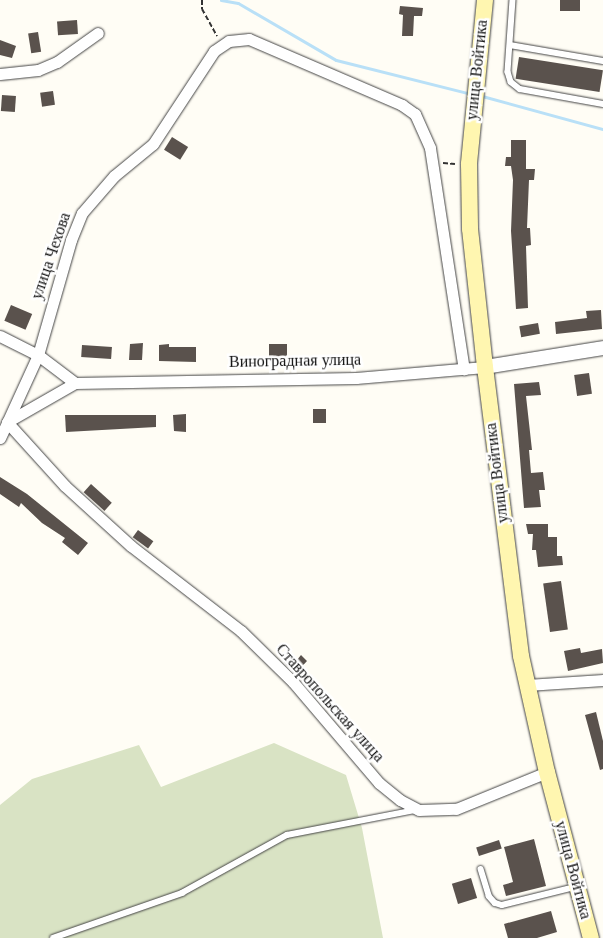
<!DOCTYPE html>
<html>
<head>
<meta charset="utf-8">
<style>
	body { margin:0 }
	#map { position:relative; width:603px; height:938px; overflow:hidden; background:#fffdf5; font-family:Georgia,serif }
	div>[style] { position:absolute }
	.cemetery>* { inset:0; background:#d9e3c4 }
	.stream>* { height:3px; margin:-1.5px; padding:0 1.5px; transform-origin:1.5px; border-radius:1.5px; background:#b9e0f7 }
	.building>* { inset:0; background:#5a524d; transform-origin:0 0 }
	.path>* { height:2px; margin-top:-1px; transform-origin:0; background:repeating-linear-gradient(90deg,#333 0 5px,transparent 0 7.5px) }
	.roads { filter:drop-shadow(0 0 1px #444) drop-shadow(0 0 1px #444) }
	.service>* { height:5.5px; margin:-2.75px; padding:0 2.75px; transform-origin:2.75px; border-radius:2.75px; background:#fff }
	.minor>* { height:11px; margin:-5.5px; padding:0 5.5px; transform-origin:5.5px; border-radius:5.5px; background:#fff }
	.tertiary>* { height:14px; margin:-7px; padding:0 7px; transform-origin:7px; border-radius:7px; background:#fff }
	.secondary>* { height:16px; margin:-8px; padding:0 8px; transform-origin:8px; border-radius:8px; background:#fff6b0 }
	span { translate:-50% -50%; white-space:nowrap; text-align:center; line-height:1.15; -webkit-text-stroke:5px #fff; paint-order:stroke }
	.street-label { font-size:16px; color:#111 }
</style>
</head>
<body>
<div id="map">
	<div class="cemetery">
		<i style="clip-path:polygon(274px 743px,346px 775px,362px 828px,383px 938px,0 938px,0 805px,32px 779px,139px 745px,161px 787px)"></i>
	</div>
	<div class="stream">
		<i style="left:221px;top:0;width:17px;rotate:10deg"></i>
		<i style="left:238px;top:3px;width:113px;rotate:30.2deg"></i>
		<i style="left:336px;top:60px;width:139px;rotate:14.1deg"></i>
		<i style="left:482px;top:96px;width:125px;rotate:15.3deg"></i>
	</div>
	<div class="building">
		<i style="left:560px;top:0;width:20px;height:11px"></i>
		<i style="clip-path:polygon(400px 6px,423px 8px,422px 16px,414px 16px,413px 36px,402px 36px,403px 15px,399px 14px)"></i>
		<i style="left:77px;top:20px;width:14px;height:20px;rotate:86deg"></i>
		<i style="left:38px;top:32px;width:20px;height:10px;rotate:81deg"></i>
		<i style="clip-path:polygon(0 40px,16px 46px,12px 58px,0 55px)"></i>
		<i style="left:519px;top:57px;width:85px;height:22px;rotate:9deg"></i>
		<i style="left:53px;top:91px;width:14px;height:13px;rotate:82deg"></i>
		<i style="left:2px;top:95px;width:14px;height:16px;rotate:4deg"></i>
		<i style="left:172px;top:137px;width:19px;height:15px;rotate:32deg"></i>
		<i style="clip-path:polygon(511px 140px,526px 140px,526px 169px,535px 169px,534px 180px,529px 180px,527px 228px,530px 228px,531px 245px,526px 246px,528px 308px,516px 309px,511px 231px,513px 180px,511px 166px,505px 166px,506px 157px,511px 157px)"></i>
		<i style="left:11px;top:305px;width:23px;height:17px;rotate:23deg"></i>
		<i style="clip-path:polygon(601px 310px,602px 329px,556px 334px,555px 322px,587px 318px,586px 311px)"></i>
		<i style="left:538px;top:323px;width:11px;height:19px;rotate:80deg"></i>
		<i style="clip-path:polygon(143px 343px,142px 360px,129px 360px,130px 344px)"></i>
		<i style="clip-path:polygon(169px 344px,169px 347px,196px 347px,196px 362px,159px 361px,159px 345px)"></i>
		<i style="left:269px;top:344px;width:18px;height:14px"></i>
		<i style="left:82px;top:345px;width:30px;height:12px;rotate:4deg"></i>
		<i style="left:589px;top:373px;width:21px;height:15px;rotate:82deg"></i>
		<i style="clip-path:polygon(539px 382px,541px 395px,526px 396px,532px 450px,529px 450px,531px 473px,543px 472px,545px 490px,539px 490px,541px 507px,524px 508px,514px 384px)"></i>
		<i style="left:313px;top:409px;width:13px;height:14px"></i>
		<i style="clip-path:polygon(186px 414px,186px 432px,174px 431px,173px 415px)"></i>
		<i style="clip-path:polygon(65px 415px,156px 415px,156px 427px,66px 432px)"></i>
		<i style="clip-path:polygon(0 477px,27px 494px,88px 543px,78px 555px,62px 542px,65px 538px,42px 523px,21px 503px,19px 507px,0 494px)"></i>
		<i style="left:91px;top:484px;width:28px;height:11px;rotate:42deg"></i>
		<i style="clip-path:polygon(526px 524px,548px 524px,548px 537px,557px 537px,557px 556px,562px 556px,563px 565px,538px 567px,536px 550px,532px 550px,533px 534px,528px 534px)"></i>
		<i style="left:138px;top:530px;width:19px;height:9px;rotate:36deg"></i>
		<i style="left:561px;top:581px;width:49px;height:18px;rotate:82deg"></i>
		<i style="clip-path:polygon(580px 648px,581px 653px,602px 649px,603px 663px,568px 671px,564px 651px)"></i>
		<i style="clip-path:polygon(291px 654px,297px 660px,301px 655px,307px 661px,295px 674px,284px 662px)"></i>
		<i style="clip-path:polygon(596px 712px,603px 741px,603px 769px,600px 770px,585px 715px)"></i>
		<i style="clip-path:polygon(534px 839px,546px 886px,506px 896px,503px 885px,513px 882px,504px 847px)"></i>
		<i style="left:499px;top:840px;width:9px;height:24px;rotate:72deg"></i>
		<i style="left:471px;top:878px;width:21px;height:20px;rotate:73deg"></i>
		<i style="clip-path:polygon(551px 911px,557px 932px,537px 938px,508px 938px,504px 924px)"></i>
	</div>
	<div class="path">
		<i style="left:202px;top:0;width:9px;rotate:90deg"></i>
		<i style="left:202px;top:9px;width:31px;rotate:61deg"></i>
		<i style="left:443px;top:163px;width:12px;rotate:5deg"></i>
	</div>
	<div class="roads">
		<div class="service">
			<i style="left:513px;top:0;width:72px;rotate:94deg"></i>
			<i style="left:508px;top:72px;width:10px;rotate:73deg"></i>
			<i style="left:511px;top:82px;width:11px;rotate:38deg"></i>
			<i style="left:520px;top:89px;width:84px;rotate:10.2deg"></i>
			<i style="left:510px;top:45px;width:94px;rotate:9.8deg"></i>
			<i style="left:481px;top:869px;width:28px;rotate:73deg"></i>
			<i style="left:489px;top:896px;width:9px;rotate:49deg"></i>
			<i style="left:495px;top:903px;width:7px;rotate:16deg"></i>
			<i style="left:502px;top:905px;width:75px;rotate:-13.9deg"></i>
			<i style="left:53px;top:938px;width:137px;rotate:-19.2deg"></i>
			<i style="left:182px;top:893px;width:120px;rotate:-28.9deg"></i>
			<i style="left:287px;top:835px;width:131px;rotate:-11deg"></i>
		</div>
		<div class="minor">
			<i style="left:0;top:74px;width:38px;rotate:-6deg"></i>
			<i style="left:38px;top:70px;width:21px;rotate:-23deg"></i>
			<i style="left:57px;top:62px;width:50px;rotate:-35.3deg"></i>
			<i style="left:0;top:336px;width:42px;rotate:26.6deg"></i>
			<i style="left:38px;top:355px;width:46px;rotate:37.1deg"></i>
			<i style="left:75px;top:383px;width:281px;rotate:-1deg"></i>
			<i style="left:356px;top:378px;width:129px;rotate:-4.9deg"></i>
			<i style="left:75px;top:383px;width:78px;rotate:150.2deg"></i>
			<i style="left:7px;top:422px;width:86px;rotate:47.8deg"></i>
			<i style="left:65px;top:486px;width:89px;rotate:42.3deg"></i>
			<i style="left:131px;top:546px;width:139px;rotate:37.7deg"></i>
			<i style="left:241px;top:631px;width:73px;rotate:44.4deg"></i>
			<i style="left:293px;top:682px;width:133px;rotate:49.6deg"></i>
			<i style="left:379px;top:783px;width:27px;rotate:39deg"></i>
			<i style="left:400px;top:800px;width:21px;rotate:28deg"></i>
			<i style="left:419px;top:810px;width:37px;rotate:-2deg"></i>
			<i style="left:456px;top:809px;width:98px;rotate:-22.1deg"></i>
			<i style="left:0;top:438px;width:91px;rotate:-65.4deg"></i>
			<i style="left:38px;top:355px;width:120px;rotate:-74deg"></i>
			<i style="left:71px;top:240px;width:29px;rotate:-68deg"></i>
			<i style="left:82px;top:213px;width:49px;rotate:-49.1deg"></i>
			<i style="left:114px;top:176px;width:50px;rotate:-39.4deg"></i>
			<i style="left:153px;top:144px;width:111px;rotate:-56.7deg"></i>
			<i style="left:214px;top:51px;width:18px;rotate:-34deg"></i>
			<i style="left:229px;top:41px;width:20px;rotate:-6deg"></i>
			<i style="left:249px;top:39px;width:167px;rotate:23.3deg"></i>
			<i style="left:402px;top:105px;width:16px;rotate:35deg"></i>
			<i style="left:415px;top:114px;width:37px;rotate:66deg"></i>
			<i style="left:430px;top:148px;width:224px;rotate:81.3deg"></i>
			<i style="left:527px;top:685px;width:76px;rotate:-3.8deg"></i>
		</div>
		<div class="tertiary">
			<i style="left:485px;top:367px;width:120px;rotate:-9.1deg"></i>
		</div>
		<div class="secondary">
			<i style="left:485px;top:0;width:165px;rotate:95.6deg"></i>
			<i style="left:469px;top:164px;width:65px;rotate:89.1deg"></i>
			<i style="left:470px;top:229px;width:139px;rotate:83.8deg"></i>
			<i style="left:485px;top:367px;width:291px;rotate:82.9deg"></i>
			<i style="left:521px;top:656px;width:119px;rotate:77.4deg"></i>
			<i style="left:547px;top:772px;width:172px;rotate:75.2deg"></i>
		</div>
	</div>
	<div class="street-label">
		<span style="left:477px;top:70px;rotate:-84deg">улица Войтика</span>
		<span style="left:51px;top:256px;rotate:-71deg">улица Чехова</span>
		<span style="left:295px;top:361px;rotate:-1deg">Виноградная улица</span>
		<span style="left:497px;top:473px;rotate:-97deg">улица Войтика</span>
		<span style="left:330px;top:703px;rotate:48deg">Ставропольская улица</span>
		<span style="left:573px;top:870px;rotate:75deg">улица Войтика</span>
	</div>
</div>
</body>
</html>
